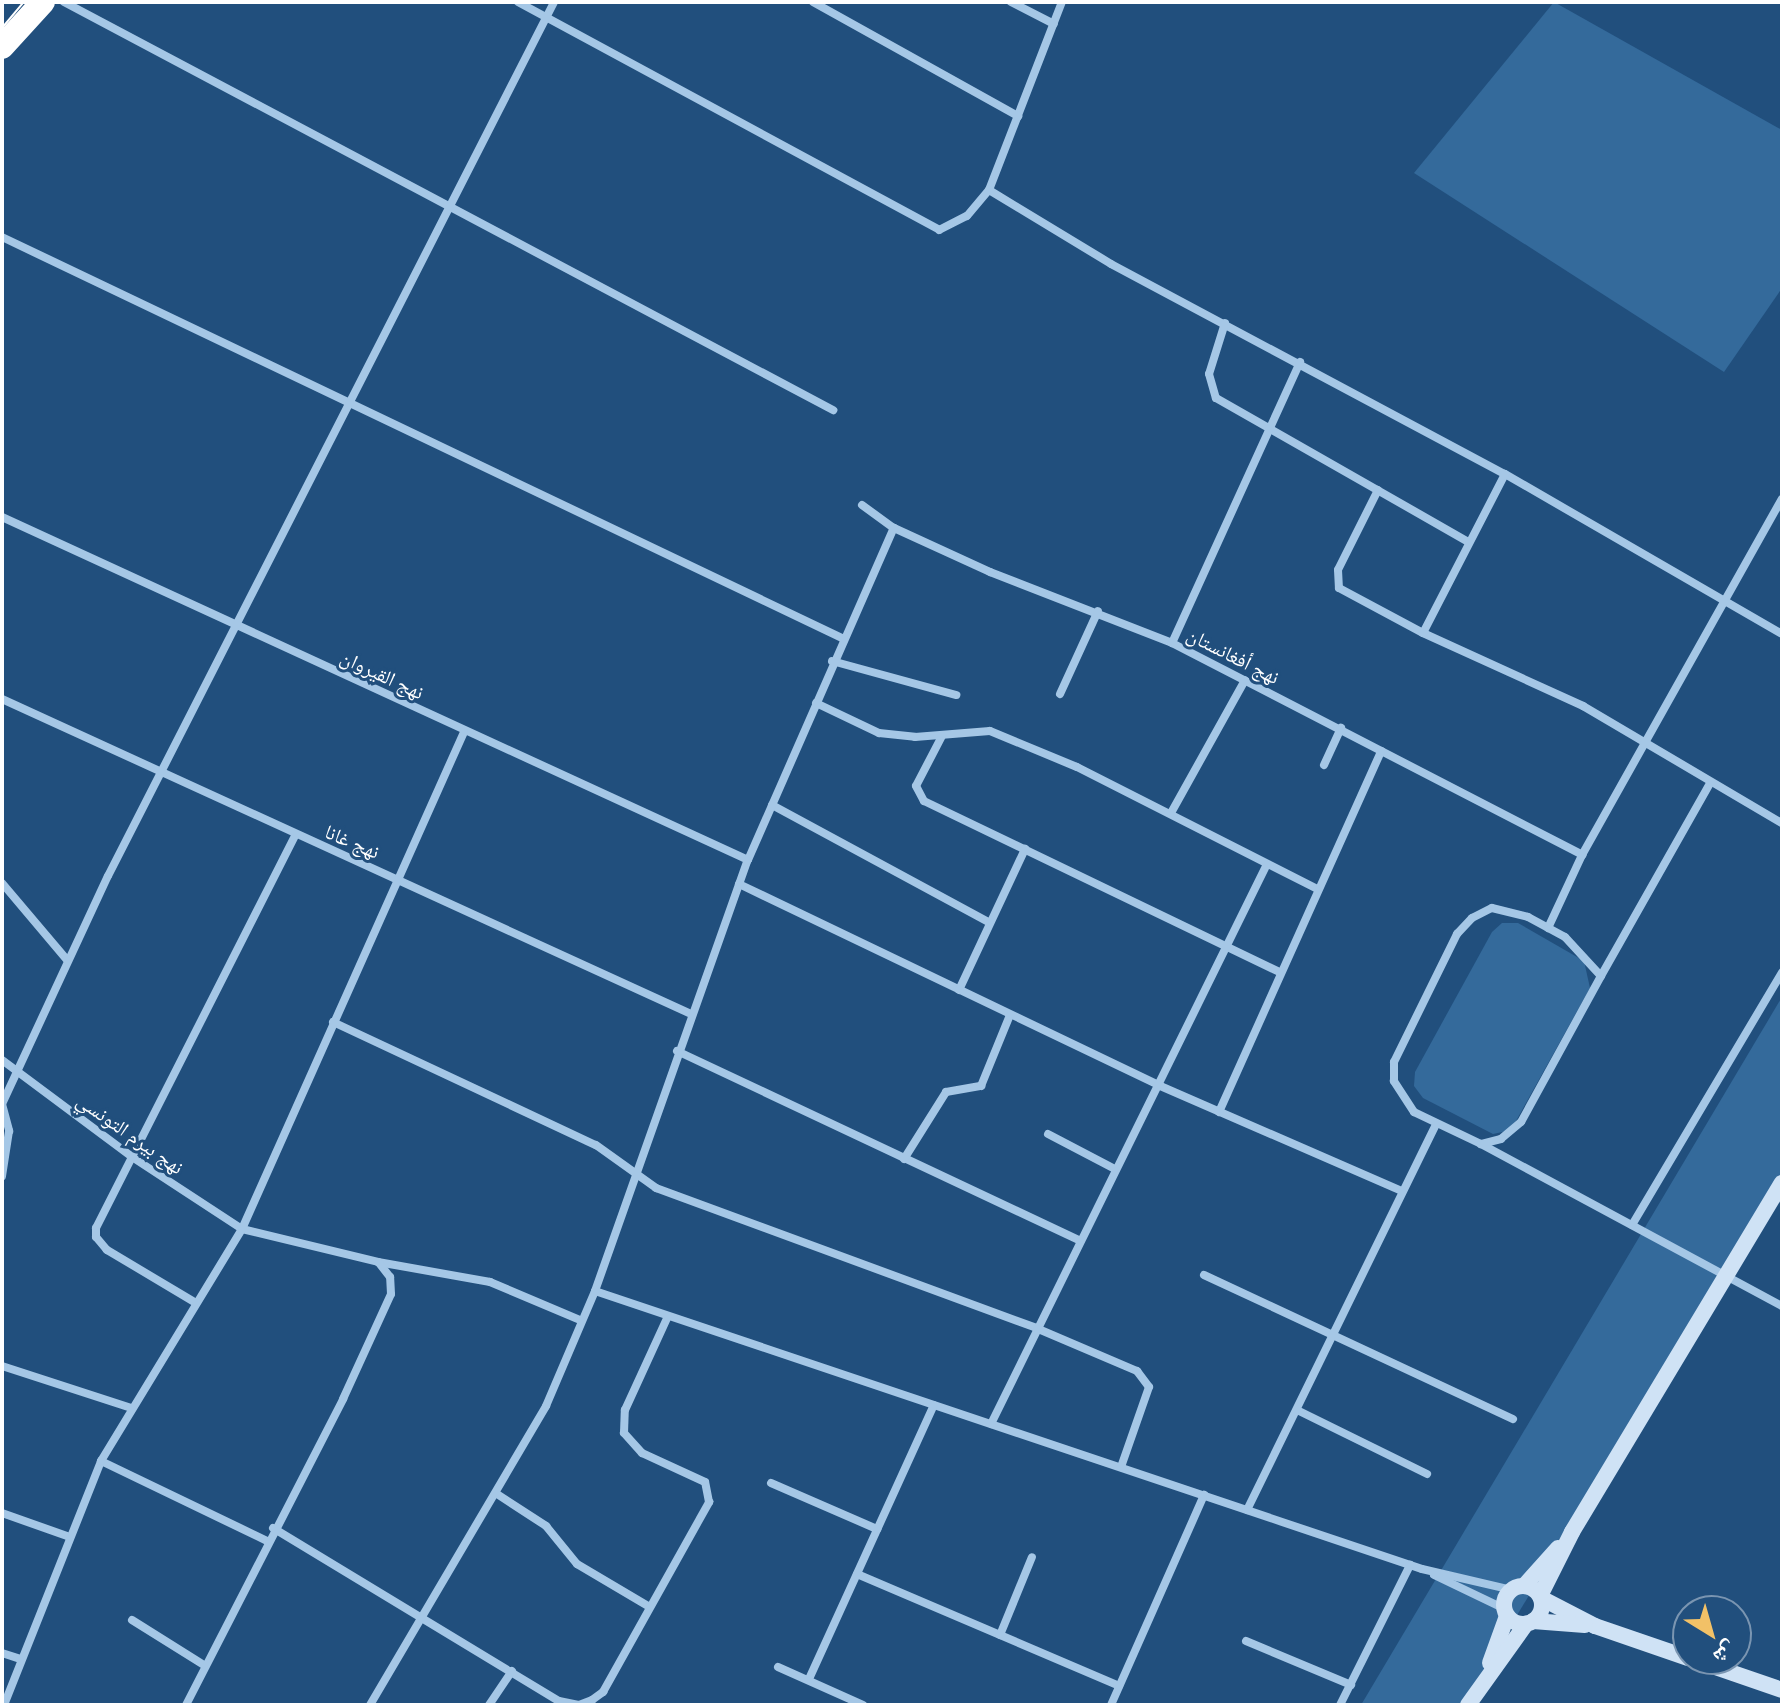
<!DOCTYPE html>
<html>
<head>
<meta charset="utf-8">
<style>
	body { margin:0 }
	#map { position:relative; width:1784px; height:1707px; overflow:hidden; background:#214f7d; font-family:Figtree,"Noto Naskh Arabic",sans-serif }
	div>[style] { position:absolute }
	.green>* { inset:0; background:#346a9b }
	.street>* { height:8px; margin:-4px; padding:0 4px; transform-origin:4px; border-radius:4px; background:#a5c7e6 }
	.secondary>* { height:16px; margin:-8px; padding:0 8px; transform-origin:8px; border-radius:8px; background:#cfe2f5 }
	.secondary>.ring { margin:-8px; padding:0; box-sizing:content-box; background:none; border:16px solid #cfe2f5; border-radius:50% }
	.highway>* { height:24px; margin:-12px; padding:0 12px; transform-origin:12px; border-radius:12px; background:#fff }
	.tram>* { height:2px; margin:-1px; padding:0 1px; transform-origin:1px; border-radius:1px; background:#fff }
	span { translate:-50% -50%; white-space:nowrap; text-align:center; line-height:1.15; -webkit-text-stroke:6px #214f7d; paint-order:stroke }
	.street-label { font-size:20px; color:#fff }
	.frame { position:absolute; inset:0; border:4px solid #fff; pointer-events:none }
	.north { position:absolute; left:1672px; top:1595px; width:80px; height:80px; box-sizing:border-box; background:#214f7d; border:2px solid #7a95b1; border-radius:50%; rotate:143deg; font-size:22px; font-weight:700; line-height:32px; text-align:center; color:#fff }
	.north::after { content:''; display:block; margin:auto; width:28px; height:36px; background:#f2c167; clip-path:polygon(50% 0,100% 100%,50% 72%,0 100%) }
</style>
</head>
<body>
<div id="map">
	<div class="green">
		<i style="clip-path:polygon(1554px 2px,1782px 130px,1782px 288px,1724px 372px,1414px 173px)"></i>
		<i style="clip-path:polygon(1502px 923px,1518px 923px,1584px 961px,1590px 988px,1516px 1121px,1507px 1131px,1493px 1134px,1423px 1098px,1414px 1086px,1415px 1072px,1492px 932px)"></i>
		<i style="clip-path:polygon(1782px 997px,1782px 1175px,1463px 1705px,1361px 1705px)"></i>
	</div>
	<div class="street">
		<i style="left:64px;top:2px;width:871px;rotate:27.95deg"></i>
		<i style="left:518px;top:2px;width:479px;rotate:28.4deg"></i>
		<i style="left:939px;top:230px;width:31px;rotate:-27deg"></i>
		<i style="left:967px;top:216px;width:34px;rotate:-50deg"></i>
		<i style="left:989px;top:190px;width:202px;rotate:-68.8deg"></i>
		<i style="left:813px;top:2px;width:235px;rotate:29.1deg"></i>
		<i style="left:1011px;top:2px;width:48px;rotate:27.1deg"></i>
		<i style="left:989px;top:190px;width:143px;rotate:31.2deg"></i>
		<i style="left:1111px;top:264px;width:446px;rotate:28.1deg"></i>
		<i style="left:1505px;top:474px;width:320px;rotate:30deg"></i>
		<i style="left:2px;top:237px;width:931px;rotate:25.52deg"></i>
		<i style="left:1225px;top:323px;width:53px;rotate:107.4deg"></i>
		<i style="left:1209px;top:374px;width:25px;rotate:74deg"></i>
		<i style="left:1216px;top:398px;width:290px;rotate:29.7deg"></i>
		<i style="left:1378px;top:490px;width:89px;rotate:116.6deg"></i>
		<i style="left:1338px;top:570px;width:18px;rotate:87deg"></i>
		<i style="left:1339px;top:588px;width:95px;rotate:28.2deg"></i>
		<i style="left:1423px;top:633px;width:176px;rotate:24.5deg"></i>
		<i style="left:1583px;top:706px;width:231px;rotate:30.5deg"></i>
		<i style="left:862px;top:505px;width:39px;rotate:36deg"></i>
		<i style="left:894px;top:528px;width:106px;rotate:24.6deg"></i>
		<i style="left:990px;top:572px;width:195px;rotate:21.3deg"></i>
		<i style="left:1172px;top:643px;width:462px;rotate:27.3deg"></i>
		<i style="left:2px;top:517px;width:821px;rotate:24.69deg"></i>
		<i style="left:1423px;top:633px;width:179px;rotate:-62.7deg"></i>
		<i style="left:1172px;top:643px;width:309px;rotate:-65.5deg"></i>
		<i style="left:832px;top:661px;width:129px;rotate:15.3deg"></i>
		<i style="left:1060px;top:694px;width:91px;rotate:-65.4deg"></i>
		<i style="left:2px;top:699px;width:758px;rotate:24.57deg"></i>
		<i style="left:816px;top:703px;width:70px;rotate:25.5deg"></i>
		<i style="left:879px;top:733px;width:36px;rotate:6deg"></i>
		<i style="left:915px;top:737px;width:75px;rotate:-4.6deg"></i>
		<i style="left:990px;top:731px;width:94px;rotate:22.5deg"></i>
		<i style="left:1077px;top:767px;width:269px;rotate:26.9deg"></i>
		<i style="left:942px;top:736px;width:56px;rotate:117.5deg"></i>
		<i style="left:916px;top:786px;width:17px;rotate:62deg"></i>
		<i style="left:924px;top:801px;width:396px;rotate:25.7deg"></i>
		<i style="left:1324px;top:765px;width:41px;rotate:-65.3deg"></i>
		<i style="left:772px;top:805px;width:246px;rotate:28.4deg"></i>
		<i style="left:1171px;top:813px;width:152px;rotate:-60.9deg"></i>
		<i style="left:2px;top:883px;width:101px;rotate:49.8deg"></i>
		<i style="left:739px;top:884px;width:465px;rotate:25.6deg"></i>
		<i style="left:1158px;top:1085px;width:263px;rotate:23.5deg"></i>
		<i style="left:1492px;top:908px;width:37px;rotate:14deg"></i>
		<i style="left:1528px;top:917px;width:42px;rotate:28.4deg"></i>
		<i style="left:1565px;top:937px;width:53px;rotate:47.3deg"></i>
		<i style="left:1601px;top:976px;width:166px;rotate:118.7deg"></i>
		<i style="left:1521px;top:1122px;width:26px;rotate:140deg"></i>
		<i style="left:1501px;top:1139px;width:21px;rotate:166deg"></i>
		<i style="left:1481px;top:1144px;width:74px;rotate:-154.5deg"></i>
		<i style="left:1414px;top:1112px;width:37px;rotate:-123deg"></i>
		<i style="left:1394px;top:1081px;width:19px;rotate:-90deg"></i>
		<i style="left:1394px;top:1062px;width:143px;rotate:-63.8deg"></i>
		<i style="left:1457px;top:934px;width:22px;rotate:-47deg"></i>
		<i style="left:1472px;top:918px;width:22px;rotate:-27deg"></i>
		<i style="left:1548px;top:928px;width:81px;rotate:-65deg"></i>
		<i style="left:1582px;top:855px;width:408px;rotate:-60.7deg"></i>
		<i style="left:1601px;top:976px;width:222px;rotate:-60.5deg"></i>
		<i style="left:959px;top:990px;width:156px;rotate:-64.9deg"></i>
		<i style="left:333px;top:1022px;width:290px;rotate:25.1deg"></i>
		<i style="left:596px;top:1145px;width:74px;rotate:35.6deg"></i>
		<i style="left:656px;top:1188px;width:405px;rotate:20.2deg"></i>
		<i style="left:1036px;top:1328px;width:110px;rotate:23.1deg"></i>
		<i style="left:1137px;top:1371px;width:20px;rotate:53deg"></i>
		<i style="left:1149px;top:1387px;width:85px;rotate:109.3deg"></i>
		<i style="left:677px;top:1051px;width:446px;rotate:25.2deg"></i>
		<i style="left:2px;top:1060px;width:162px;rotate:36.7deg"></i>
		<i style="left:132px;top:1157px;width:131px;rotate:33.2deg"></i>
		<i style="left:242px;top:1229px;width:140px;rotate:13.6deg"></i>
		<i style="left:378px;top:1262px;width:114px;rotate:10.1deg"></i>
		<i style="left:490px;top:1282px;width:98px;rotate:22.9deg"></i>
		<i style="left:2px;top:1104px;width:251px;rotate:-65.1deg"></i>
		<i style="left:108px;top:876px;width:981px;rotate:-62.96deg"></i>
		<i style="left:2px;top:1104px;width:28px;rotate:75deg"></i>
		<i style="left:9px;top:1131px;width:46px;rotate:98.8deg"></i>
		<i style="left:1219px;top:1112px;width:396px;rotate:-65.8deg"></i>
		<i style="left:1048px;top:1134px;width:76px;rotate:27.6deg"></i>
		<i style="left:1481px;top:1144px;width:342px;rotate:28.3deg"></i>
		<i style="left:904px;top:1159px;width:79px;rotate:-57.9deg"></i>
		<i style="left:946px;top:1092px;width:36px;rotate:-10deg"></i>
		<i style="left:981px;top:1086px;width:77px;rotate:-67.8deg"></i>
		<i style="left:1632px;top:1225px;width:294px;rotate:-59.3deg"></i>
		<i style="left:1204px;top:1275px;width:341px;rotate:25deg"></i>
		<i style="left:595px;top:1291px;width:872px;rotate:18.58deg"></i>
		<i style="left:1422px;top:1569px;width:92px;rotate:13.1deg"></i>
		<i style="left:196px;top:1303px;width:104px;rotate:-149.2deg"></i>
		<i style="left:107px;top:1250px;width:17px;rotate:-130deg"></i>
		<i style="left:96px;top:1237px;width:9px;rotate:-90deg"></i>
		<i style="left:96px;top:1228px;width:441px;rotate:-63.1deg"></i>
		<i style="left:2px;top:1366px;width:136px;rotate:18deg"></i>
		<i style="left:1297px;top:1410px;width:145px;rotate:26.2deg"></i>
		<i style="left:991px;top:1424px;width:624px;rotate:-63.76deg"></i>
		<i style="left:101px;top:1461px;width:184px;rotate:25.7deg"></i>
		<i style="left:771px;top:1483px;width:116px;rotate:23.5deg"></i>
		<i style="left:497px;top:1494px;width:59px;rotate:33.1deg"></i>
		<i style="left:546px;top:1526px;width:49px;rotate:50.8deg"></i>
		<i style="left:577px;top:1564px;width:82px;rotate:30.6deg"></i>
		<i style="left:1247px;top:1510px;width:428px;rotate:-63.9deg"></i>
		<i style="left:2px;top:1513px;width:69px;rotate:19.5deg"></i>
		<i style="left:273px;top:1528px;width:334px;rotate:31.2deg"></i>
		<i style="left:559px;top:1701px;width:20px;rotate:11deg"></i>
		<i style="left:579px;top:1705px;width:14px;rotate:-21deg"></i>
		<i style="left:592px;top:1700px;width:14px;rotate:-36deg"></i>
		<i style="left:603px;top:1692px;width:218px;rotate:-60.8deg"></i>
		<i style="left:709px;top:1502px;width:20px;rotate:-101deg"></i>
		<i style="left:705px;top:1482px;width:69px;rotate:-155.3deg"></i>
		<i style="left:642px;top:1453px;width:27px;rotate:-132deg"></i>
		<i style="left:624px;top:1433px;width:23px;rotate:-88deg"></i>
		<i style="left:625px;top:1410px;width:103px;rotate:-65.4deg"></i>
		<i style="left:857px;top:1574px;width:285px;rotate:23.1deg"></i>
		<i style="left:1434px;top:1575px;width:79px;rotate:25.6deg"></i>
		<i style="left:132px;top:1620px;width:85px;rotate:32deg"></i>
		<i style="left:1000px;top:1635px;width:84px;rotate:-67.7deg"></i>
		<i style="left:1246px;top:1641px;width:114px;rotate:22.7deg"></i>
		<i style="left:2px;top:1653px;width:19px;rotate:18deg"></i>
		<i style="left:778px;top:1667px;width:93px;rotate:24.1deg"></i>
		<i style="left:809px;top:1679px;width:301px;rotate:-65.5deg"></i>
		<i style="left:4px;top:1705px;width:263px;rotate:-68.3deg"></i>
		<i style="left:101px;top:1461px;width:271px;rotate:-58.7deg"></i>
		<i style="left:242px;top:1229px;width:544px;rotate:-65.93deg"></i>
		<i style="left:186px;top:1705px;width:344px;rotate:-62.8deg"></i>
		<i style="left:343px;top:1399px;width:115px;rotate:-65.4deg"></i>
		<i style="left:391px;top:1294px;width:17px;rotate:-93deg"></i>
		<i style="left:390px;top:1277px;width:18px;rotate:-128deg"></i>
		<i style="left:370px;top:1705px;width:347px;rotate:-59.5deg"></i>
		<i style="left:546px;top:1406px;width:125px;rotate:-66.9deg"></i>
		<i style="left:595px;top:1291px;width:457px;rotate:-70.5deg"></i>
		<i style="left:748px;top:860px;width:363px;rotate:-66.3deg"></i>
		<i style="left:489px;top:1705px;width:41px;rotate:-55.9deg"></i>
		<i style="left:1111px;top:1705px;width:230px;rotate:-66.1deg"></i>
		<i style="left:1340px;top:1705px;width:157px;rotate:-63.4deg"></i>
	</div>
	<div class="secondary">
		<i style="left:1524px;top:1586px;width:51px;rotate:-48.2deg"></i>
		<i class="ring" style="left:1504px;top:1586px;width:22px;height:22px"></i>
		<i style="left:1540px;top:1596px;width:72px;rotate:-63.4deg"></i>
		<i style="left:1572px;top:1532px;width:407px;rotate:-59deg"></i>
		<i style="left:1541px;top:1598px;width:61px;rotate:27.4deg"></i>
		<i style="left:1595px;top:1626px;width:98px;rotate:19deg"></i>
		<i style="left:1533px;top:1621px;width:52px;rotate:4.4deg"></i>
		<i style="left:1692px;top:1659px;width:95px;rotate:19deg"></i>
		<i style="left:1490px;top:1663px;width:50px;rotate:-70.1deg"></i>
		<i style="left:1468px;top:1705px;width:100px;rotate:-54.4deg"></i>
	</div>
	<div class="highway">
		<i style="left:2px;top:47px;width:61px;rotate:-47.7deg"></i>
	</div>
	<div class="tram">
		<i style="left:2px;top:28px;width:34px;rotate:-50deg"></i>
	</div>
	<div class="street-label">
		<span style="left:1233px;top:656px;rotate:27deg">نهج أفغانستان</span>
		<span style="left:382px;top:675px;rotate:25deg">نهج القيروان</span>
		<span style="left:352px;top:842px;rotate:23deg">نهج غانا</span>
		<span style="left:130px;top:1134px;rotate:35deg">نهج بيرم التونسي</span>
	</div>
	<div class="frame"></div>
	<div class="north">ش</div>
</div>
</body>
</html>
